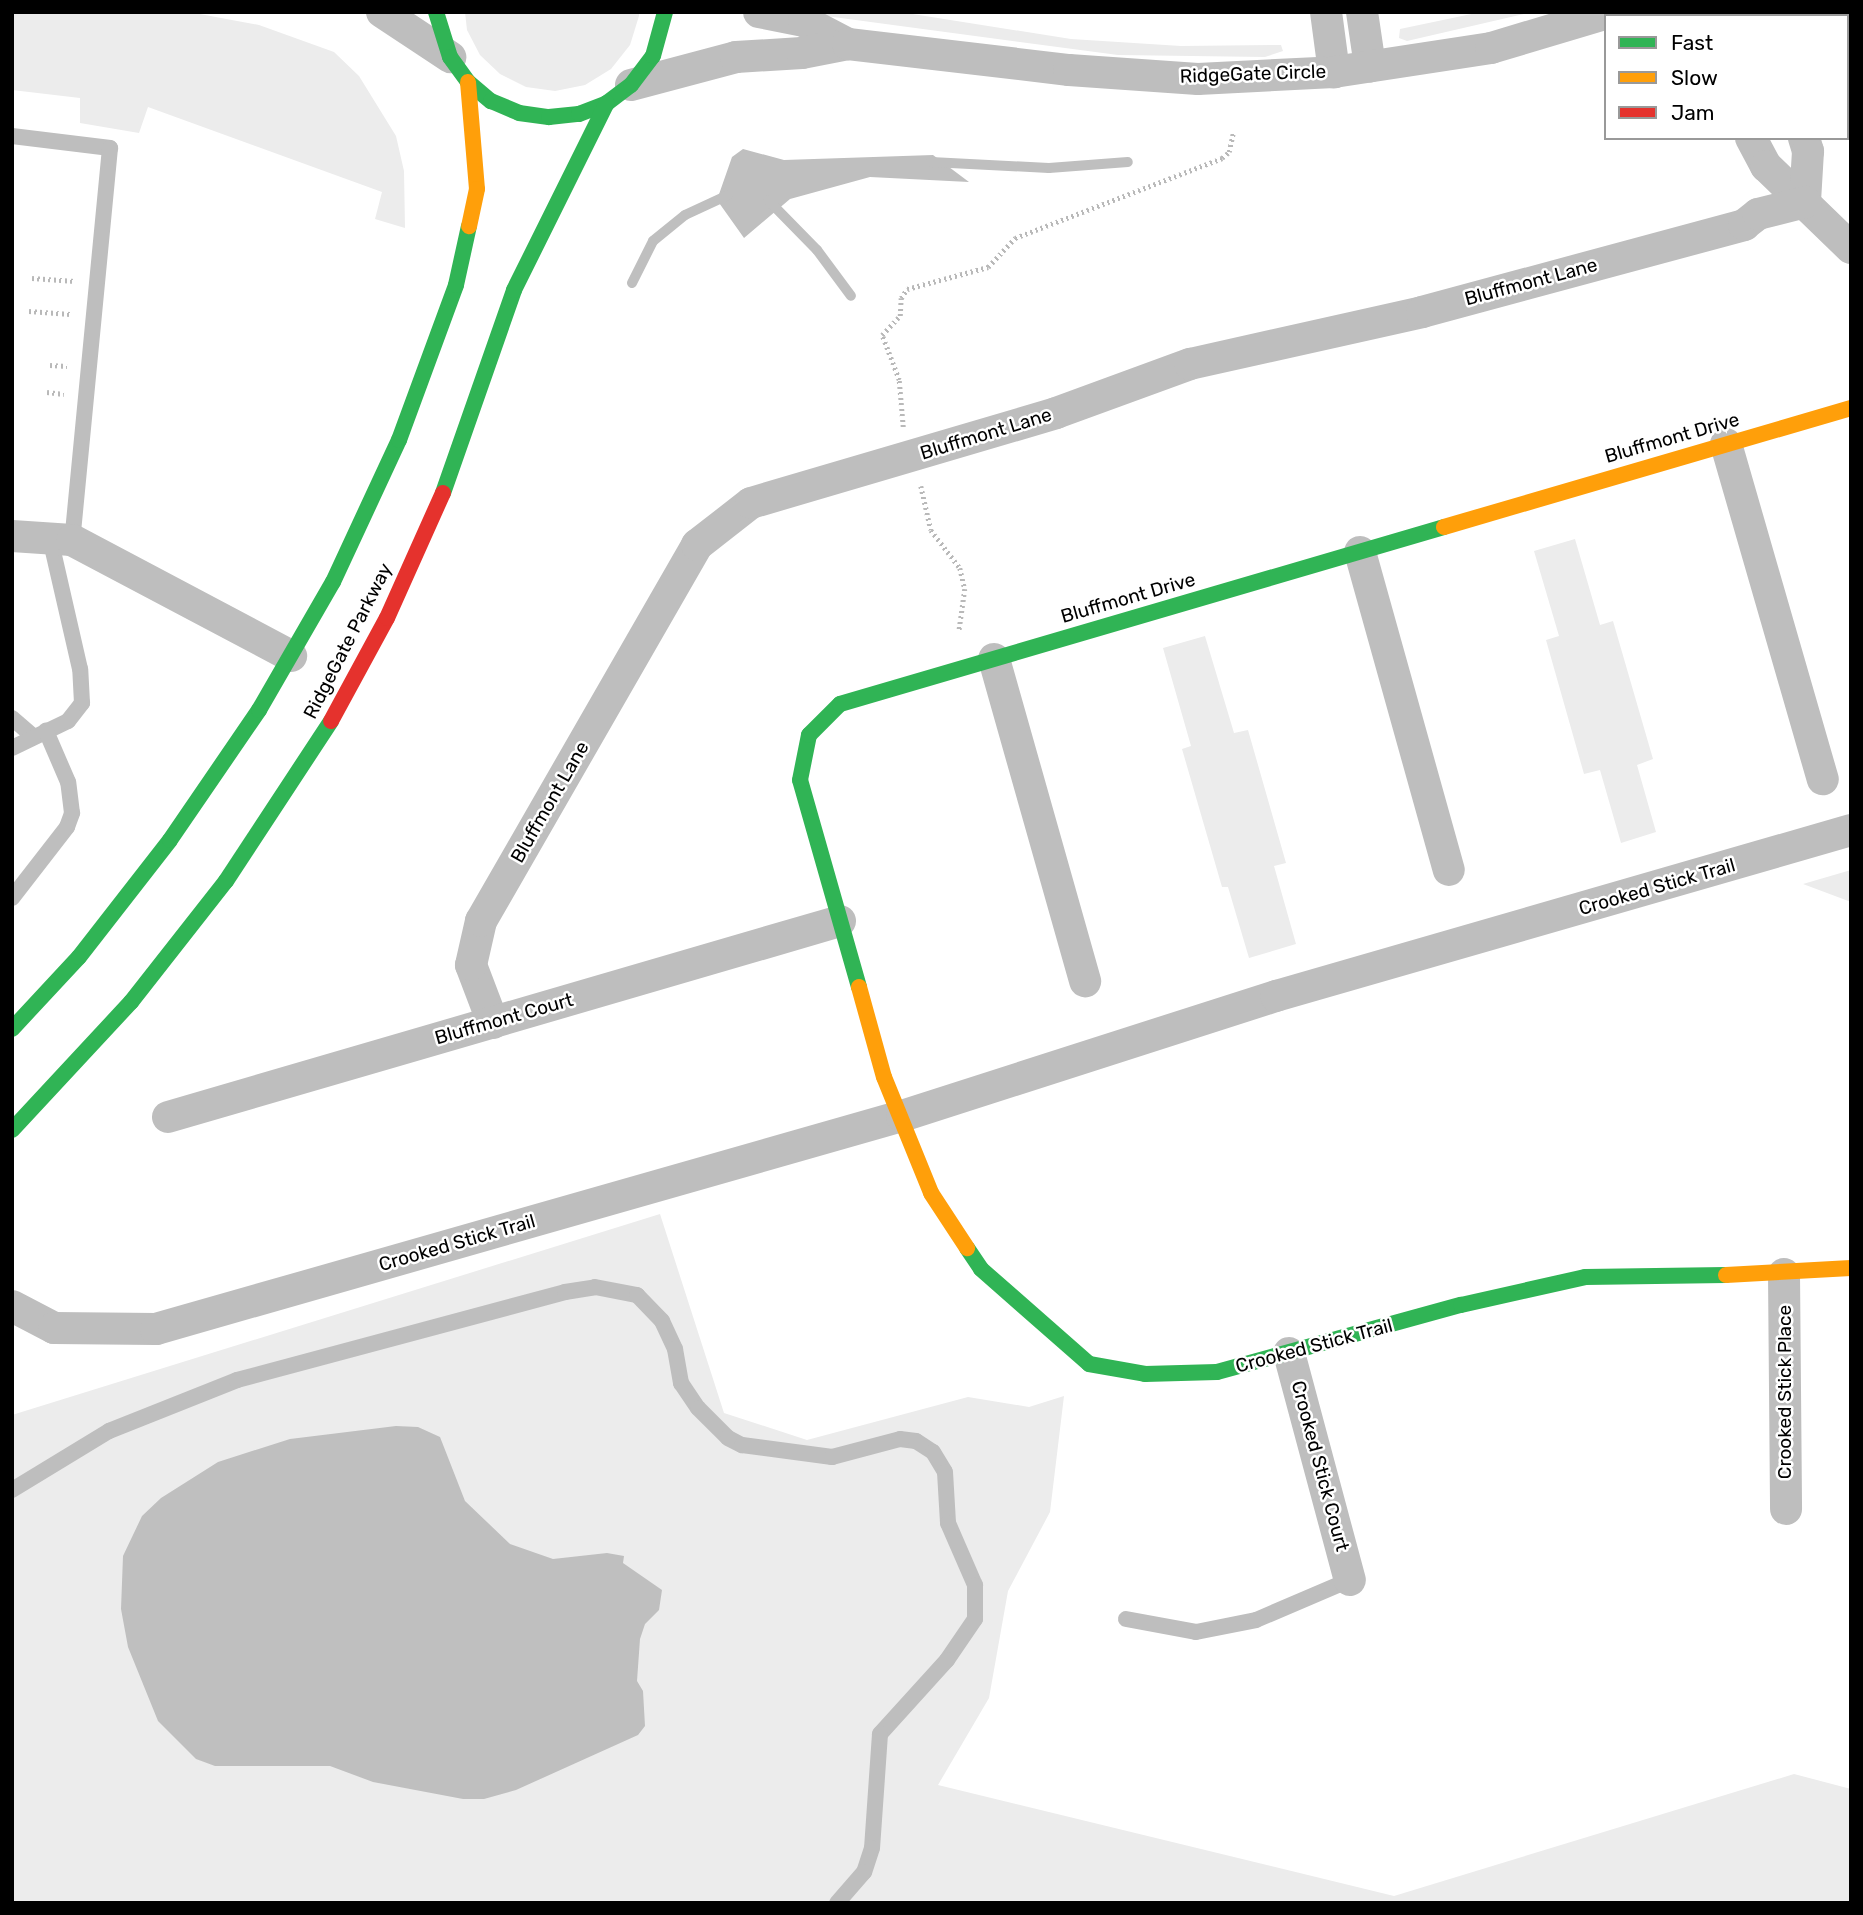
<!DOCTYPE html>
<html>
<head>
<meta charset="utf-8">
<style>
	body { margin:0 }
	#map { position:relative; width:1863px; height:1915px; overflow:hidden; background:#fff; font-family:Rubik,sans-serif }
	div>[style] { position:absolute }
	.green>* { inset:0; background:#ececec }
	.water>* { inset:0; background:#bfbfbf }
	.stream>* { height:10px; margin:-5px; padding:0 5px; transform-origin:5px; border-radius:5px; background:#bfbfbf }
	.path>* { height:4.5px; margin-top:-2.25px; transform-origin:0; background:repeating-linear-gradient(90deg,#b9b9b9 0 2px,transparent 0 5.5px) }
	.lane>* { height:16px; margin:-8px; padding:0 8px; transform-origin:8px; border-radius:8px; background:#bebebe }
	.street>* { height:32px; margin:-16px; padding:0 16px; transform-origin:16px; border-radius:16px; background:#bebebe }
	.fast>* { height:16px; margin:-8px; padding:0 8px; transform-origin:8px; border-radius:8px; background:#30b455 }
	.slow>* { height:16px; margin:-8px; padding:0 8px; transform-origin:8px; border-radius:8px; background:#ff9f0a }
	.jam>* { height:16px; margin:-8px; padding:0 8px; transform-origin:8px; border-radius:8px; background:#e5322d }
	span { translate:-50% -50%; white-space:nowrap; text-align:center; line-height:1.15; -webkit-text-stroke:5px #fff; paint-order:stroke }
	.street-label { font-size:19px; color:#000 }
	.frame { position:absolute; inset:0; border:14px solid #000; pointer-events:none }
	.legend { position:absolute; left:1604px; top:14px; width:245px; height:126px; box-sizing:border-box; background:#fff; border:2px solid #999; margin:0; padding:9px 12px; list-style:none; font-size:21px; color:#000 }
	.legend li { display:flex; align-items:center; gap:14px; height:35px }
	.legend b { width:35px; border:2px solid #999 }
</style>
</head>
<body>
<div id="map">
	<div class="green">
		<i style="clip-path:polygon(12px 12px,189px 12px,259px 25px,334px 52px,359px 76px,396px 136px,404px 171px,405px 228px,375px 219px,382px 192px,148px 107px,139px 133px,80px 123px,80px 98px,12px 90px)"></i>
		<i style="clip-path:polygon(465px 12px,639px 12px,639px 16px,630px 45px,611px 69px,585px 85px,555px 91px,526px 87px,500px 74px,480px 55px,467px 30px)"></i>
		<i style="clip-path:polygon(796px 12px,900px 12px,1071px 39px,1181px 46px,1281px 45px,1283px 51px,1265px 57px,1118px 55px)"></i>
		<i style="clip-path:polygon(1481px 12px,1532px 12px,1407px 41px,1399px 38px,1400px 29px)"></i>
		<i style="clip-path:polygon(1575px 539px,1600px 625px,1613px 621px,1653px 759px,1637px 765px,1656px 832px,1621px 843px,1600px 770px,1584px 774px,1546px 640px,1559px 636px,1534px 551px)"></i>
		<i style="clip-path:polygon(1205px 636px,1234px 733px,1248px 730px,1286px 863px,1274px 866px,1296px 944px,1249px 958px,1228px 887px,1222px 887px,1182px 749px,1191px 746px,1163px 648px)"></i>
		<i style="clip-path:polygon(1851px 870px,1851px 902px,1803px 884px)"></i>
		<i style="clip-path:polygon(660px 1214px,724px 1413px,807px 1440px,968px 1397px,1029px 1407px,1064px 1396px,1050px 1512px,1008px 1591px,989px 1698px,938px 1785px,1394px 1896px,1794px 1774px,1851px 1789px,1851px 1903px,12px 1903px,12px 1415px)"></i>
	</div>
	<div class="water">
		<i style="clip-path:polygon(743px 149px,784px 160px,933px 155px,969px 182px,870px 177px,790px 199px,744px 238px,717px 200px,732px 157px)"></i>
		<i style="clip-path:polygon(396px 1426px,418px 1427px,440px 1437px,465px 1501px,510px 1544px,553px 1559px,607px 1553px,624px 1556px,623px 1563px,662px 1590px,659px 1610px,645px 1624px,640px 1639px,637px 1681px,643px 1691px,645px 1726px,638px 1735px,516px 1790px,484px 1799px,463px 1799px,373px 1782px,330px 1766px,215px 1766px,196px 1759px,158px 1721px,128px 1647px,121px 1609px,123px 1556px,142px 1516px,161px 1498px,218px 1462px,290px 1439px)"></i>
	</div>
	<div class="stream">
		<i style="left:931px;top:162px;width:118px;rotate:2.9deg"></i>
		<i style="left:1049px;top:168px;width:79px;rotate:-4.3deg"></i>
		<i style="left:768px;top:200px;width:70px;rotate:45.6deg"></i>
		<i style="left:817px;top:250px;width:57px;rotate:53.5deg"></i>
		<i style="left:632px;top:283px;width:47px;rotate:-63.4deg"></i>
		<i style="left:653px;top:241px;width:41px;rotate:-39.1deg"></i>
		<i style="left:685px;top:215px;width:47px;rotate:-24.9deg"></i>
	</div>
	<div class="path">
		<i style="left:32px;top:278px;width:43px;rotate:4deg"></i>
		<i style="left:29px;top:311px;width:41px;rotate:4.2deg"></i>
		<i style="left:50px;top:365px;width:17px;rotate:3deg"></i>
		<i style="left:47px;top:392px;width:17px;rotate:7deg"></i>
		<i style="left:903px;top:427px;width:47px;rotate:-94.9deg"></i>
		<i style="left:899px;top:380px;width:48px;rotate:-110.7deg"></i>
		<i style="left:882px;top:335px;width:26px;rotate:-47deg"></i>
		<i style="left:900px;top:316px;width:18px;rotate:-87deg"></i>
		<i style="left:901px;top:298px;width:11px;rotate:-56deg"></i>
		<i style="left:907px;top:289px;width:84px;rotate:-15.2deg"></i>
		<i style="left:988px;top:267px;width:40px;rotate:-47deg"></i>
		<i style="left:1015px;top:238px;width:222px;rotate:-21.1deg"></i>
		<i style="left:1222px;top:158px;width:9px;rotate:-41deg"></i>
		<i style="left:1229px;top:152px;width:19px;rotate:-78deg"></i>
		<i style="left:921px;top:486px;width:45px;rotate:77.2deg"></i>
		<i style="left:931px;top:530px;width:48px;rotate:52.7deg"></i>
		<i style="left:960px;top:568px;width:22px;rotate:77deg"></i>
		<i style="left:965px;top:589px;width:43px;rotate:97.9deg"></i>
	</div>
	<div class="lane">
		<i style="left:12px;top:136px;width:99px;rotate:7deg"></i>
		<i style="left:110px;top:148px;width:394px;rotate:95.5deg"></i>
		<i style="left:12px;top:718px;width:28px;rotate:41deg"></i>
		<i style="left:12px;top:748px;width:62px;rotate:-25.7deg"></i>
		<i style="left:68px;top:721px;width:23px;rotate:-52deg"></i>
		<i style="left:82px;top:703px;width:34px;rotate:-93deg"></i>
		<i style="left:80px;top:669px;width:134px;rotate:-102.9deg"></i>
		<i style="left:12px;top:898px;width:90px;rotate:-52.2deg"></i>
		<i style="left:67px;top:827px;width:15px;rotate:-70deg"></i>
		<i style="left:72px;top:813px;width:31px;rotate:-97deg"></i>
		<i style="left:68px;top:782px;width:56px;rotate:-113.3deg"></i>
		<i style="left:12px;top:1490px;width:114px;rotate:-31.3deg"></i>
		<i style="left:109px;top:1431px;width:138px;rotate:-21.7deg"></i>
		<i style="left:237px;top:1380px;width:340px;rotate:-15deg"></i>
		<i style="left:565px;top:1292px;width:30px;rotate:-9deg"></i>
		<i style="left:595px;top:1287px;width:43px;rotate:10.8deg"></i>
		<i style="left:637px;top:1295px;width:36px;rotate:46deg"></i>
		<i style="left:662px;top:1321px;width:31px;rotate:65deg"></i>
		<i style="left:675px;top:1349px;width:35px;rotate:80deg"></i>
		<i style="left:681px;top:1383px;width:30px;rotate:56deg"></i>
		<i style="left:698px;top:1408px;width:42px;rotate:45deg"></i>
		<i style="left:728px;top:1438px;width:16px;rotate:27deg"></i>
		<i style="left:742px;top:1445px;width:91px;rotate:7.6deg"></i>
		<i style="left:832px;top:1457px;width:70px;rotate:-14.8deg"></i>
		<i style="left:900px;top:1439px;width:16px;rotate:7deg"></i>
		<i style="left:916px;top:1441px;width:20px;rotate:33deg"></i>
		<i style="left:933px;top:1452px;width:23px;rotate:59deg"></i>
		<i style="left:945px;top:1472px;width:51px;rotate:86.6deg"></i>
		<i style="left:948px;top:1523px;width:68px;rotate:66.5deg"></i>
		<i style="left:975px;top:1585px;width:34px;rotate:90deg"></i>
		<i style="left:975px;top:1619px;width:50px;rotate:124.3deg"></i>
		<i style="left:947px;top:1660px;width:100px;rotate:132.2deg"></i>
		<i style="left:880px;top:1734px;width:114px;rotate:94deg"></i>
		<i style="left:872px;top:1848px;width:25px;rotate:108deg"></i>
		<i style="left:864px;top:1872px;width:41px;rotate:131.1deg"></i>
		<i style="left:1126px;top:1619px;width:71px;rotate:10.5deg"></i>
		<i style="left:1196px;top:1632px;width:61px;rotate:-11.3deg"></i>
		<i style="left:1256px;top:1620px;width:102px;rotate:-23.1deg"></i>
	</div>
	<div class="street">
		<i style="left:382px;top:12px;width:82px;rotate:33.5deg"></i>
		<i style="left:759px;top:12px;width:46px;rotate:11.3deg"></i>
		<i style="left:804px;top:21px;width:50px;rotate:27.6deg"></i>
		<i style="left:1326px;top:12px;width:61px;rotate:82.4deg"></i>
		<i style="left:1362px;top:12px;width:55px;rotate:81.6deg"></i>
		<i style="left:1711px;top:12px;width:4px;rotate:63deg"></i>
		<i style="left:1765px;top:12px;width:4px;rotate:63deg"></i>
		<i style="left:631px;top:85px;width:109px;rotate:-14.9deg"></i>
		<i style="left:736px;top:57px;width:66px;rotate:-3.5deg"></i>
		<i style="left:802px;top:53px;width:47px;rotate:-11.1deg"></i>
		<i style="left:848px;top:44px;width:223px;rotate:6.7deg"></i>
		<i style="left:1069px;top:70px;width:129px;rotate:4deg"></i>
		<i style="left:1198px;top:79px;width:136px;rotate:-2.9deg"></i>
		<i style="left:1334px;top:72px;width:159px;rotate:-8.7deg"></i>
		<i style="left:1491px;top:48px;width:125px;rotate:-16.7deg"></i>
		<i style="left:1751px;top:138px;width:32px;rotate:62deg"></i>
		<i style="left:1766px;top:166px;width:118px;rotate:44deg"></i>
		<i style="left:1804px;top:138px;width:14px;rotate:73deg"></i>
		<i style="left:1808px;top:151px;width:51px;rotate:93.4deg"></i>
		<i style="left:1726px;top:444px;width:349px;rotate:73.9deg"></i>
		<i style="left:12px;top:536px;width:60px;rotate:3.8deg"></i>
		<i style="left:72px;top:540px;width:248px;rotate:27.9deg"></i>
		<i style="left:1360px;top:552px;width:330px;rotate:74.4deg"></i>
		<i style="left:994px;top:659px;width:335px;rotate:74.2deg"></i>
		<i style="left:493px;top:1023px;width:62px;rotate:-110.8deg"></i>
		<i style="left:471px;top:965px;width:45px;rotate:-77.2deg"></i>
		<i style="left:481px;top:921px;width:434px;rotate:-60.1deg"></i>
		<i style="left:697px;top:545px;width:68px;rotate:-37.9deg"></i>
		<i style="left:751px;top:503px;width:318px;rotate:-16.4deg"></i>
		<i style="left:1056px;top:413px;width:143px;rotate:-20.1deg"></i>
		<i style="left:1190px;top:364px;width:238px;rotate:-12.6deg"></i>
		<i style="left:1422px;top:312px;width:334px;rotate:-15.1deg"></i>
		<i style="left:1744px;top:225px;width:18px;rotate:-38deg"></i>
		<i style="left:1758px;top:214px;width:49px;rotate:-14.3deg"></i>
		<i style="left:168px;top:1117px;width:700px;rotate:-16.26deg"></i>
		<i style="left:1784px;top:1274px;width:235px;rotate:89.5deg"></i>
		<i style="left:12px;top:1306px;width:47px;rotate:27.6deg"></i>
		<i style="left:54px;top:1328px;width:102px;rotate:0.6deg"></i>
		<i style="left:156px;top:1329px;width:776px;rotate:-15.94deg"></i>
		<i style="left:902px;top:1116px;width:393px;rotate:-17.8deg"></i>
		<i style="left:1276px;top:996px;width:598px;rotate:-16.1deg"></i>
		<i style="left:1289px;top:1353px;width:235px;rotate:75deg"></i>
	</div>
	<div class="fast">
		<i style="left:436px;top:12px;width:47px;rotate:72.7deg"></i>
		<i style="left:450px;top:57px;width:31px;rotate:54deg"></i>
		<i style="left:468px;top:82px;width:30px;rotate:40deg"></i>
		<i style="left:491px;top:101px;width:30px;rotate:23deg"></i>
		<i style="left:519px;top:113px;width:30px;rotate:8deg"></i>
		<i style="left:549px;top:117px;width:30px;rotate:-6deg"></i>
		<i style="left:579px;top:114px;width:30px;rotate:-21deg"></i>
		<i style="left:607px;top:103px;width:30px;rotate:-37deg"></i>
		<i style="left:631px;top:85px;width:36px;rotate:-53deg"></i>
		<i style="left:653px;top:56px;width:46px;rotate:-74.7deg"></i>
		<i style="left:443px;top:493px;width:215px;rotate:-70.7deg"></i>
		<i style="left:514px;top:290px;width:209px;rotate:-63.6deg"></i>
		<i style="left:859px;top:987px;width:215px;rotate:-105.9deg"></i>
		<i style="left:800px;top:780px;width:46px;rotate:-78.7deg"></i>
		<i style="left:809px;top:735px;width:44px;rotate:-45deg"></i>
		<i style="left:840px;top:704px;width:629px;rotate:-16.33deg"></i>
		<i style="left:12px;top:1029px;width:98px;rotate:-47.1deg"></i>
		<i style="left:79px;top:957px;width:148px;rotate:-52.1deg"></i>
		<i style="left:170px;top:840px;width:158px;rotate:-55.6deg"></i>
		<i style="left:259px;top:710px;width:148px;rotate:-60deg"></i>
		<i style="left:333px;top:582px;width:157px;rotate:-65.1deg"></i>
		<i style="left:399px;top:440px;width:165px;rotate:-69.8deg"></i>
		<i style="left:456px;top:285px;width:60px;rotate:-77.6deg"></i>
		<i style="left:12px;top:1130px;width:175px;rotate:-47.1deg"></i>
		<i style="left:131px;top:1002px;width:154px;rotate:-51.9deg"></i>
		<i style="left:226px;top:881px;width:191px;rotate:-56.7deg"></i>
		<i style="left:967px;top:1248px;width:25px;rotate:56deg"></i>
		<i style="left:981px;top:1269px;width:144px;rotate:41.3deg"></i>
		<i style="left:1089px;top:1364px;width:57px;rotate:10.1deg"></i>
		<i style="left:1145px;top:1374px;width:72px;rotate:-1.6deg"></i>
		<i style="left:1217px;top:1372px;width:253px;rotate:-15.4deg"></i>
		<i style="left:1461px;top:1305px;width:127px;rotate:-12.7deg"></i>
		<i style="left:1585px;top:1277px;width:141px;rotate:-0.8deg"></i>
	</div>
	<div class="slow">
		<i style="left:468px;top:82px;width:107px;rotate:85.2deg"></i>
		<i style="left:477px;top:189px;width:38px;rotate:102deg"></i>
		<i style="left:1444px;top:527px;width:424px;rotate:-16.3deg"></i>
		<i style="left:859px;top:987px;width:93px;rotate:74.5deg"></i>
		<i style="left:884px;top:1077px;width:125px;rotate:67.9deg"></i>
		<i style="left:931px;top:1193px;width:66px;rotate:56.8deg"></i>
		<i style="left:1726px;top:1275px;width:125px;rotate:-3.2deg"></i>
	</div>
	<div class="jam">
		<i style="left:331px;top:721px;width:117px;rotate:-61.5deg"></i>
		<i style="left:387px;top:618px;width:137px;rotate:-65.9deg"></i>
	</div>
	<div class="street-label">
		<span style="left:1253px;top:74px;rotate:-2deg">RidgeGate Circle</span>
		<span style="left:1531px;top:282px;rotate:-15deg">Bluffmont Lane</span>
		<span style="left:986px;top:434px;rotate:-17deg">Bluffmont Lane</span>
		<span style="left:1672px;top:438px;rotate:-16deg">Bluffmont Drive</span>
		<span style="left:1128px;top:598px;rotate:-16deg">Bluffmont Drive</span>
		<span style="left:348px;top:641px;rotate:-63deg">RidgeGate Parkway</span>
		<span style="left:550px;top:802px;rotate:-60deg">Bluffmont Lane</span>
		<span style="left:1657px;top:887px;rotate:-16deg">Crooked Stick Trail</span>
		<span style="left:504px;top:1019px;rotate:-16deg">Bluffmont Court</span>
		<span style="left:457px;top:1243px;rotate:-16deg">Crooked Stick Trail</span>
		<span style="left:1314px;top:1346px;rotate:-15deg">Crooked Stick Trail</span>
		<span style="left:1785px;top:1392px;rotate:-90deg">Crooked Stick Place</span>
		<span style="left:1320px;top:1466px;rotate:75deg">Crooked Stick Court</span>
	</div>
	<div class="frame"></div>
	<ul class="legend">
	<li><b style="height:9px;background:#30b455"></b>Fast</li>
	<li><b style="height:9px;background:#ff9f0a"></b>Slow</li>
	<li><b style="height:9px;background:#e5322d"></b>Jam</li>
	</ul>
</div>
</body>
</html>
